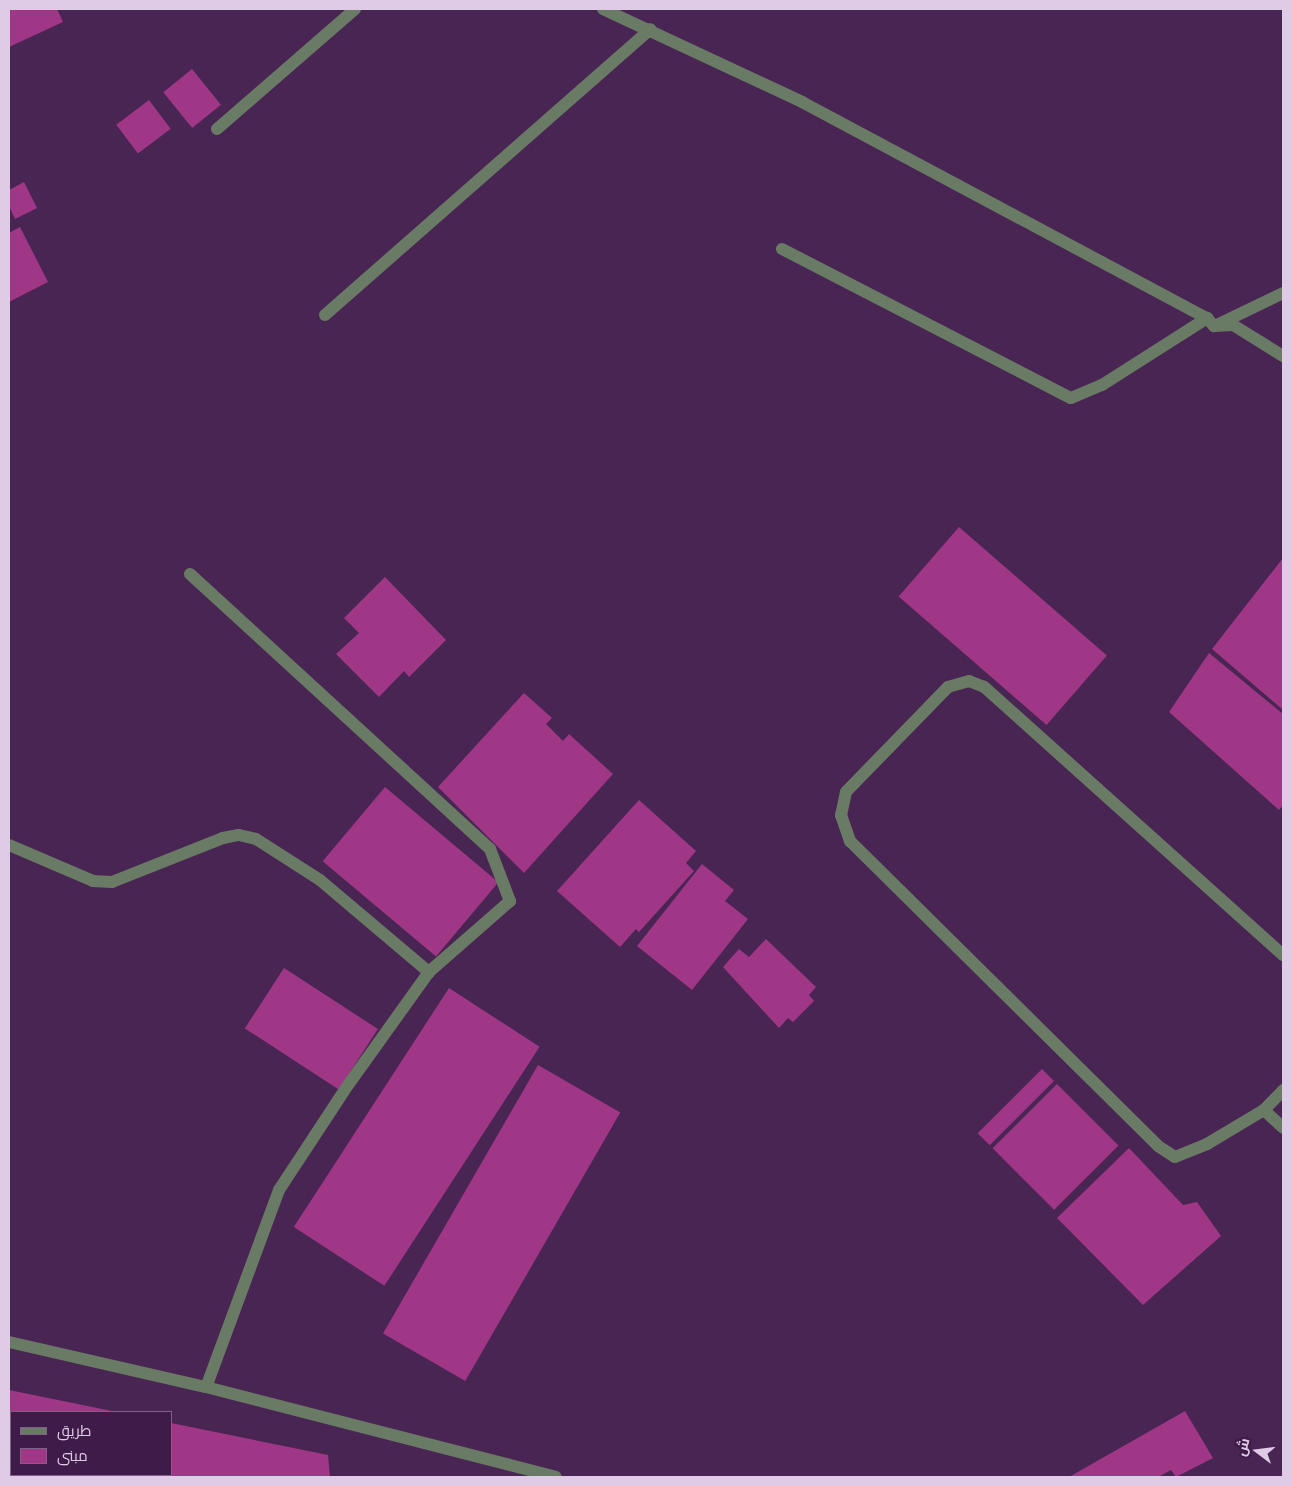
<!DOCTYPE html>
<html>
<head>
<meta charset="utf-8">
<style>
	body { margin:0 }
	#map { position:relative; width:1292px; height:1486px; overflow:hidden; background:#492553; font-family:Georgia,Cairo,serif }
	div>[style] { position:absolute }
	.building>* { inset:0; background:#a03686; transform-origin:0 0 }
	.minor>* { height:12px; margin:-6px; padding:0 6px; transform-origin:6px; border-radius:6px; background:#6a7b65 }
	span { translate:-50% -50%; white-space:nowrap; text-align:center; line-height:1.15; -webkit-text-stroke:4px #3e1b48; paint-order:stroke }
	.frame { position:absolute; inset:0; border:10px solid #e0cbe6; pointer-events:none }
	.legend { position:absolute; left:10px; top:1411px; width:162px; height:65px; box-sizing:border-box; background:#3e1b48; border:1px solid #7f6187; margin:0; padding:6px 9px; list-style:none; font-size:15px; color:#e0cbe6 }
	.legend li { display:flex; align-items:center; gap:10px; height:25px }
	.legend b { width:25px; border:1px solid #7f6187 }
	.north { position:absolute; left:1232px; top:1426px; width:50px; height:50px; -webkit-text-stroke:4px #3e1b48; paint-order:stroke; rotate:285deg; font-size:14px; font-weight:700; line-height:20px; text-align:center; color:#e0cbe6 }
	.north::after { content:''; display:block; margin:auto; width:18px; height:22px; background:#e0cbe6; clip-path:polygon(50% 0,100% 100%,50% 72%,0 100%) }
</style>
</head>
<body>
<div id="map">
	<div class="building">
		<i style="clip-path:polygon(9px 9px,57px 9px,63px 22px,9px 47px)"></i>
		<i style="left:192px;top:69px;width:46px;height:37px;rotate:51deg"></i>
		<i style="left:149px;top:100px;width:36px;height:41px;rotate:53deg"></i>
		<i style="clip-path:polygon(24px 182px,37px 208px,15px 219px,9px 206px,9px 190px)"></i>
		<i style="clip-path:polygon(20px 227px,48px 282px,9px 302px,9px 233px)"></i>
		<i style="left:959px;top:527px;width:196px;height:92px;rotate:41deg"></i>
		<i style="clip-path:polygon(1283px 558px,1283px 710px,1212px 649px)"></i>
		<i style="clip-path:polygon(385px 577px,446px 640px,409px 677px,404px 671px,379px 697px,336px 654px,359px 633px,344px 618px)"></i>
		<i style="clip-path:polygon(1209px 653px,1283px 714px,1283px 805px,1279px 810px,1169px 712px)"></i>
		<i style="clip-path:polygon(524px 693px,552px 718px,546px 724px,563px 741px,569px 734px,613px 774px,524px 873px,438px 787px)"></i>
		<i style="left:385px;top:787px;width:148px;height:97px;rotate:40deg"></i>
		<i style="clip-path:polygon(639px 800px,696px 851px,686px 863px,694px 871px,639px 932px,636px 929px,620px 947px,557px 891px)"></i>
		<i style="clip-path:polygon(702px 864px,734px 890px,725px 901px,748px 919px,692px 990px,637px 946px)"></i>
		<i style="clip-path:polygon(766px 939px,816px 987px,809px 995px,814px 1001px,793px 1022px,788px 1018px,779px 1028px,723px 967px,739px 949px,749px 957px)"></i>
		<i style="left:284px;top:968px;width:112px;height:72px;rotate:33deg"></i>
		<i style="left:449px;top:988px;width:108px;height:285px;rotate:33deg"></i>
		<i style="left:538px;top:1065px;width:95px;height:310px;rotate:30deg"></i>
		<i style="left:1042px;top:1069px;width:17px;height:91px;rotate:45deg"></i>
		<i style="left:1057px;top:1084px;width:87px;height:91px;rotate:45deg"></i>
		<i style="clip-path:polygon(1129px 1148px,1183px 1205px,1197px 1202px,1221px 1236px,1143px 1305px,1057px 1218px)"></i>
		<i style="clip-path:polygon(9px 1390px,112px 1411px,11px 1412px,11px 1475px,171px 1475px,171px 1423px,328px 1455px,330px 1477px,9px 1477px)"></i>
		<i style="clip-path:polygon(1185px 1411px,1213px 1458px,1176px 1477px,1171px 1470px,1158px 1477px,1069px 1477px)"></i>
	</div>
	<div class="minor">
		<i style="left:603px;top:9px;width:220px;rotate:25deg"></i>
		<i style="left:802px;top:102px;width:459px;rotate:28.1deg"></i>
		<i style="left:1207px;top:318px;width:11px;rotate:49deg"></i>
		<i style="left:1214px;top:326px;width:19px;rotate:-3deg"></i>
		<i style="left:1233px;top:325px;width:59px;rotate:31.8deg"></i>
		<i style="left:217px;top:129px;width:183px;rotate:-41deg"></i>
		<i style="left:782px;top:249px;width:325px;rotate:27.3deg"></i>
		<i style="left:1071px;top:398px;width:34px;rotate:-23deg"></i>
		<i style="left:1102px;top:385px;width:125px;rotate:-32.5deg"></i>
		<i style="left:325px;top:315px;width:433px;rotate:-41.3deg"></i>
		<i style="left:1219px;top:324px;width:71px;rotate:-25.8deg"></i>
		<i style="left:190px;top:574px;width:407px;rotate:42.5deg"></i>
		<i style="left:490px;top:849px;width:56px;rotate:69deg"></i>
		<i style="left:510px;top:901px;width:108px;rotate:138.8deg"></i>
		<i style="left:429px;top:972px;width:139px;rotate:125.6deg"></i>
		<i style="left:348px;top:1085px;width:126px;rotate:123.3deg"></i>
		<i style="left:279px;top:1190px;width:210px;rotate:110.3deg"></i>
		<i style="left:9px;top:845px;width:91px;rotate:23.2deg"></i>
		<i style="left:93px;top:881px;width:19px;rotate:3deg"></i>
		<i style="left:112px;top:882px;width:119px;rotate:-21.6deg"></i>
		<i style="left:223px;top:838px;width:16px;rotate:-11deg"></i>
		<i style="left:239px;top:835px;width:17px;rotate:13deg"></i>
		<i style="left:256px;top:839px;width:76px;rotate:32.6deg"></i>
		<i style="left:320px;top:880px;width:143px;rotate:40.2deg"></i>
		<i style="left:1283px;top:955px;width:402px;rotate:-138.1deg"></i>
		<i style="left:984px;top:687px;width:16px;rotate:-158deg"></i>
		<i style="left:969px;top:681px;width:22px;rotate:164deg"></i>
		<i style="left:948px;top:687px;width:146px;rotate:134.2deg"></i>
		<i style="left:846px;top:792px;width:24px;rotate:102deg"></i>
		<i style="left:841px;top:815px;width:28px;rotate:71deg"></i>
		<i style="left:850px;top:841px;width:433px;rotate:44.7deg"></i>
		<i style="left:1158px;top:1146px;width:20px;rotate:33deg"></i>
		<i style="left:1175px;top:1157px;width:35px;rotate:-22deg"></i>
		<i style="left:1207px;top:1144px;width:66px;rotate:-30.8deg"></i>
		<i style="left:1264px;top:1110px;width:28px;rotate:-46deg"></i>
		<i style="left:1264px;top:1110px;width:26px;rotate:43deg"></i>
		<i style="left:9px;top:1342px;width:202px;rotate:12.9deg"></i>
		<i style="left:206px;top:1387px;width:361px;rotate:14.4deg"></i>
	</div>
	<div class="frame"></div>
	<ul class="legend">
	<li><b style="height:6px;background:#6a7b65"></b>طريق</li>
	<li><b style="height:14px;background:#a03686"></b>مبنى</li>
	</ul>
	<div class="north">ش</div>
</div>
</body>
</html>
